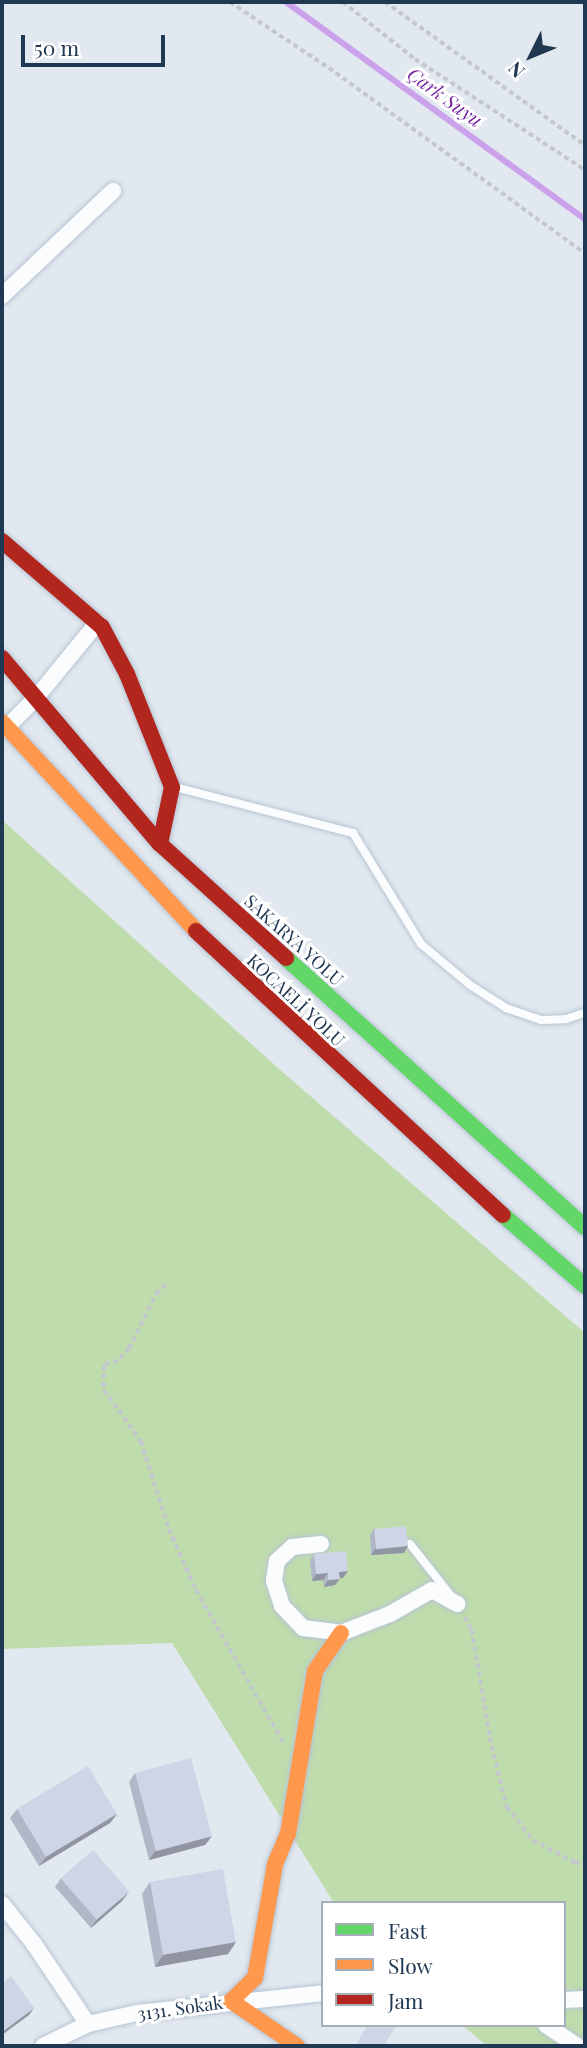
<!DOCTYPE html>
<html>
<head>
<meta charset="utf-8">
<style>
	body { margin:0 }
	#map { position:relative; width:587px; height:2048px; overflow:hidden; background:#e2e8ef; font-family:"Playfair Display",serif }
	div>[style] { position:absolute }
	.green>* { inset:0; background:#bfdcac }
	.stream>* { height:6px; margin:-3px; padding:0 3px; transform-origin:3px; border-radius:3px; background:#cca1ec }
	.path>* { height:3.5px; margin-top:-1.75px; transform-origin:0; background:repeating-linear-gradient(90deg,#c2c8cd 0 5px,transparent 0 8.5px) }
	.roads { filter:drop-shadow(0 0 2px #b7c5d4) drop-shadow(0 0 2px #b7c5d4) }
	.lane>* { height:8px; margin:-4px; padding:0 4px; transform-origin:4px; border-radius:4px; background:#fbfcfd }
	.street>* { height:16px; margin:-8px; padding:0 8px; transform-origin:8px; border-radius:8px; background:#fbfcfd }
	.fast>* { height:16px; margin:-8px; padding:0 8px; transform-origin:8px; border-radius:8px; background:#63d668 }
	.slow>* { height:16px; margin:-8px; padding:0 8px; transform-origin:8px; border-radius:8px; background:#ff974d }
	.jam>* { height:16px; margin:-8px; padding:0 8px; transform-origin:8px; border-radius:8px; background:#b3261e }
	.wall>* { inset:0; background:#b1b7c6 }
	.shaded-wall>* { inset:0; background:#9095a1 }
	.building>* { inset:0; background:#ced5e6; transform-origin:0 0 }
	span { translate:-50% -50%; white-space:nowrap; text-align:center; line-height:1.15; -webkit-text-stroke:6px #fff; paint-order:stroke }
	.street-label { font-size:18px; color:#203851 }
	.water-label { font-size:19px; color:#76249f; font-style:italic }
	.frame { position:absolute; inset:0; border:4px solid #203851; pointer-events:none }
	.legend { position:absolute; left:321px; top:1901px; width:245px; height:126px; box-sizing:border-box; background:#fff; border:2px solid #a6afb9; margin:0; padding:9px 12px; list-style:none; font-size:21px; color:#203851 }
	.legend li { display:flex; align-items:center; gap:14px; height:35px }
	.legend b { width:35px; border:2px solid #a6afb9 }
	.north { position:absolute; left:496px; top:21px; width:70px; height:70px; -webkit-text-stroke:5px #fff; paint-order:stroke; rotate:227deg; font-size:19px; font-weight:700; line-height:28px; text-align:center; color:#203851 }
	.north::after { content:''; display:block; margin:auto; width:24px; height:32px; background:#203851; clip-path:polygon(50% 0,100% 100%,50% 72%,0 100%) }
	.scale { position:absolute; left:21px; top:35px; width:144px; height:32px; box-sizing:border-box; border:4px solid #203851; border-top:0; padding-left:9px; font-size:21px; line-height:24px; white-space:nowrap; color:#203851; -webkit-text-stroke:5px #fff; paint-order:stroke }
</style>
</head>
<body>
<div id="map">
	<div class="green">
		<i style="clip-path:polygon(2px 820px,287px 1076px,585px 1333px,585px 2046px,487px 2046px,462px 2025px,564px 2025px,564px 1903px,334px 1903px,172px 1643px,2px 1649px)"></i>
	</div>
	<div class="stream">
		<i style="left:286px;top:2px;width:369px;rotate:36deg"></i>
	</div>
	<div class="path">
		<i style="left:230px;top:2px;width:119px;rotate:33.7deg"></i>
		<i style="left:329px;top:68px;width:316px;rotate:35.9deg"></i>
		<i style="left:343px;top:2px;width:92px;rotate:38.4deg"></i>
		<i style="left:415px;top:59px;width:203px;rotate:33.1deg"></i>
		<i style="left:385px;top:2px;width:246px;rotate:35.6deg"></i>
		<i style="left:166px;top:1285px;width:10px;rotate:143deg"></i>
		<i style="left:158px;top:1291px;width:65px;rotate:116.6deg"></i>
		<i style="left:129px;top:1349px;width:16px;rotate:133deg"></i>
		<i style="left:118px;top:1361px;width:15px;rotate:164deg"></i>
		<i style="left:104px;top:1365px;width:25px;rotate:90deg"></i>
		<i style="left:104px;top:1390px;width:63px;rotate:54deg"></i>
		<i style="left:141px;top:1441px;width:92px;rotate:72.3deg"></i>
		<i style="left:169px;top:1529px;width:67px;rotate:66.1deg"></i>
		<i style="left:196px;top:1590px;width:175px;rotate:60.2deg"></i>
		<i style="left:465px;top:1617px;width:15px;rotate:62deg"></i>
		<i style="left:472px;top:1630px;width:109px;rotate:80.5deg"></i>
		<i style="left:490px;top:1738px;width:71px;rotate:76.2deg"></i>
		<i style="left:507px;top:1807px;width:42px;rotate:51.8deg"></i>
		<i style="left:533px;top:1840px;width:47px;rotate:28.2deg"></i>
		<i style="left:574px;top:1862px;width:11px;rotate:10deg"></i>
	</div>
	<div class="roads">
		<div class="lane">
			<i style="left:175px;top:787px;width:184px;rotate:14.5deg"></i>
			<i style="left:353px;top:833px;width:130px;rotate:58.5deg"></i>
			<i style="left:421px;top:944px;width:64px;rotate:39.9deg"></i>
			<i style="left:470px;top:985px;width:43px;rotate:32.6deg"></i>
			<i style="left:506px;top:1008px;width:37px;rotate:19deg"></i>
			<i style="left:541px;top:1020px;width:25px;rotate:-2deg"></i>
			<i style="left:566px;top:1019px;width:20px;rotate:-18deg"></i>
			<i style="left:410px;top:1544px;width:66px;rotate:51.7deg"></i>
		</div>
		<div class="street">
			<i style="left:2px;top:296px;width:153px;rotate:-43.4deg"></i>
			<i style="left:4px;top:730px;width:44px;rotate:-45deg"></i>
			<i style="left:35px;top:699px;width:99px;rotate:-50.7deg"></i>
			<i style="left:321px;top:1544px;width:29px;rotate:174deg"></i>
			<i style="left:292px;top:1547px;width:21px;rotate:137deg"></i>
			<i style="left:277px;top:1561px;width:20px;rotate:99deg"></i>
			<i style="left:274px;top:1581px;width:26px;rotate:72deg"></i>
			<i style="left:282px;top:1606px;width:30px;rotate:46deg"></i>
			<i style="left:303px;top:1628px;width:38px;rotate:7deg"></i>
			<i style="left:341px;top:1633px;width:53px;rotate:-21.2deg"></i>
			<i style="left:390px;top:1614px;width:48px;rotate:-29.7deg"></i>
			<i style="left:432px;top:1590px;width:29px;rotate:29deg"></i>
			<i style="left:2px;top:1904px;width:51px;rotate:51.3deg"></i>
			<i style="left:34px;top:1944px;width:97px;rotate:56deg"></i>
			<i style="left:564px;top:2000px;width:21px;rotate:-3deg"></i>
			<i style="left:546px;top:2025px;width:37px;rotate:34deg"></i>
			<i style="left:43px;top:2046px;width:50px;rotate:-26.1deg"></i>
			<i style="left:88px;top:2024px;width:50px;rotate:-12.7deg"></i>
			<i style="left:137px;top:2013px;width:187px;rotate:-6.1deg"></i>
		</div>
		<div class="fast">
			<i style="left:286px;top:958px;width:402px;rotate:42deg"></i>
			<i style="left:503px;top:1215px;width:108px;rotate:40.9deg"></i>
		</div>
		<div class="slow">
			<i style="left:2px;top:722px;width:285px;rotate:47.1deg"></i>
			<i style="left:297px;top:2046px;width:80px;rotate:-145.7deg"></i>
			<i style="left:231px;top:2001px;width:33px;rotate:-44deg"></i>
			<i style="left:255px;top:1978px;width:116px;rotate:-80deg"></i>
			<i style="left:275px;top:1864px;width:33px;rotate:-67deg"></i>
			<i style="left:288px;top:1834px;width:165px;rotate:-80.6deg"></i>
			<i style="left:315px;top:1671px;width:46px;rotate:-55.6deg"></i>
		</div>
		<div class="jam">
			<i style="left:2px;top:541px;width:132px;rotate:40.7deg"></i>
			<i style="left:102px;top:627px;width:53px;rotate:62deg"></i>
			<i style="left:127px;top:674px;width:122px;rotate:68.3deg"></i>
			<i style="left:172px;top:787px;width:58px;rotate:101.9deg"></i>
			<i style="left:2px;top:658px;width:244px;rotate:49.7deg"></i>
			<i style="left:160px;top:844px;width:170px;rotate:42.1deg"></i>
			<i style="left:196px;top:931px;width:418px;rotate:42.8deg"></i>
		</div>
	</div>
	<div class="wall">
		<i style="clip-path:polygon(374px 1528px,408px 1546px,404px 1553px,371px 1555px,370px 1535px)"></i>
		<i style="clip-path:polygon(314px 1554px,348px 1571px,343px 1578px,339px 1578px,335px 1585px,324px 1587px,323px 1580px,312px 1581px,310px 1560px)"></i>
		<i style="clip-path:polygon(135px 1773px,212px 1836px,205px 1845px,149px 1860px,129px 1782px)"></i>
		<i style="clip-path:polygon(17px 1809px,117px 1814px,110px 1823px,39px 1866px,10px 1818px)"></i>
		<i style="clip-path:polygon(61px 1878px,122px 1901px,91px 1928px,55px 1887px)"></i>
		<i style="clip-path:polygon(150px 1882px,236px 1942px,228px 1954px,155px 1967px,142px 1894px)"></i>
	</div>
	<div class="shaded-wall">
		<i style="clip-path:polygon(408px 1546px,404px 1553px,371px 1555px,376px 1548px)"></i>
		<i style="clip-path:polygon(348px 1571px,343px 1578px,334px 1579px,339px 1572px)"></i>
		<i style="clip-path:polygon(328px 1573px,323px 1580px,312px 1581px,316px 1574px)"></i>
		<i style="clip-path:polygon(340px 1579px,335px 1585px,324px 1587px,328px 1580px)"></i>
		<i style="clip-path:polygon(117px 1814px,110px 1823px,39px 1866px,46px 1857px)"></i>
		<i style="clip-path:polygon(212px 1836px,205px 1845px,149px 1860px,156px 1850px)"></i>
		<i style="clip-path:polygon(129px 1892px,122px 1901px,91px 1928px,97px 1919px)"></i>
		<i style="clip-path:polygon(236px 1942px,228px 1954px,155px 1967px,163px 1955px)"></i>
		<i style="clip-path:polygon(34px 2008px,29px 2015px,2px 2035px,2px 2032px)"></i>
	</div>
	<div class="building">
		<i style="left:406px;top:1526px;width:20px;height:32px;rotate:84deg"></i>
		<i style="clip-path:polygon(346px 1551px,348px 1571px,339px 1572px,340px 1579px,328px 1580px,328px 1573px,316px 1574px,314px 1554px)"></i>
		<i style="left:191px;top:1758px;width:81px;height:58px;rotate:75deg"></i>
		<i style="left:88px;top:1766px;width:56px;height:83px;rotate:59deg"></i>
		<i style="left:93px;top:1850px;width:55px;height:43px;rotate:49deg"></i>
		<i style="left:223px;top:1869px;width:74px;height:74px;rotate:80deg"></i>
		<i style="clip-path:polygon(11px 1976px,34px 2008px,2px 2032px,2px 1983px)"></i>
		<i style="clip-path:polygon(367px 2025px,393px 2025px,395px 2027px,384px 2046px,356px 2046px)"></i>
	</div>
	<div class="street-label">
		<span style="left:294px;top:940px;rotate:42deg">SAKARYA YOLU</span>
		<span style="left:296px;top:1000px;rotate:43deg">KOCAELİ YOLU</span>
		<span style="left:180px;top:2008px;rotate:-8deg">3131. Sokak</span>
	</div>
	<div class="water-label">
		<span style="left:445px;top:97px;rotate:36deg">Çark Suyu</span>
	</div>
	<div class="frame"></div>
	<ul class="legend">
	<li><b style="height:9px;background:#63d668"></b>Fast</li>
	<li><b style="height:9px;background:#ff974d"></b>Slow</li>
	<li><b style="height:9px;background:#b3261e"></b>Jam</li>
	</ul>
	<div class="north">N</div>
	<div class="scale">50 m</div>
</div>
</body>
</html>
